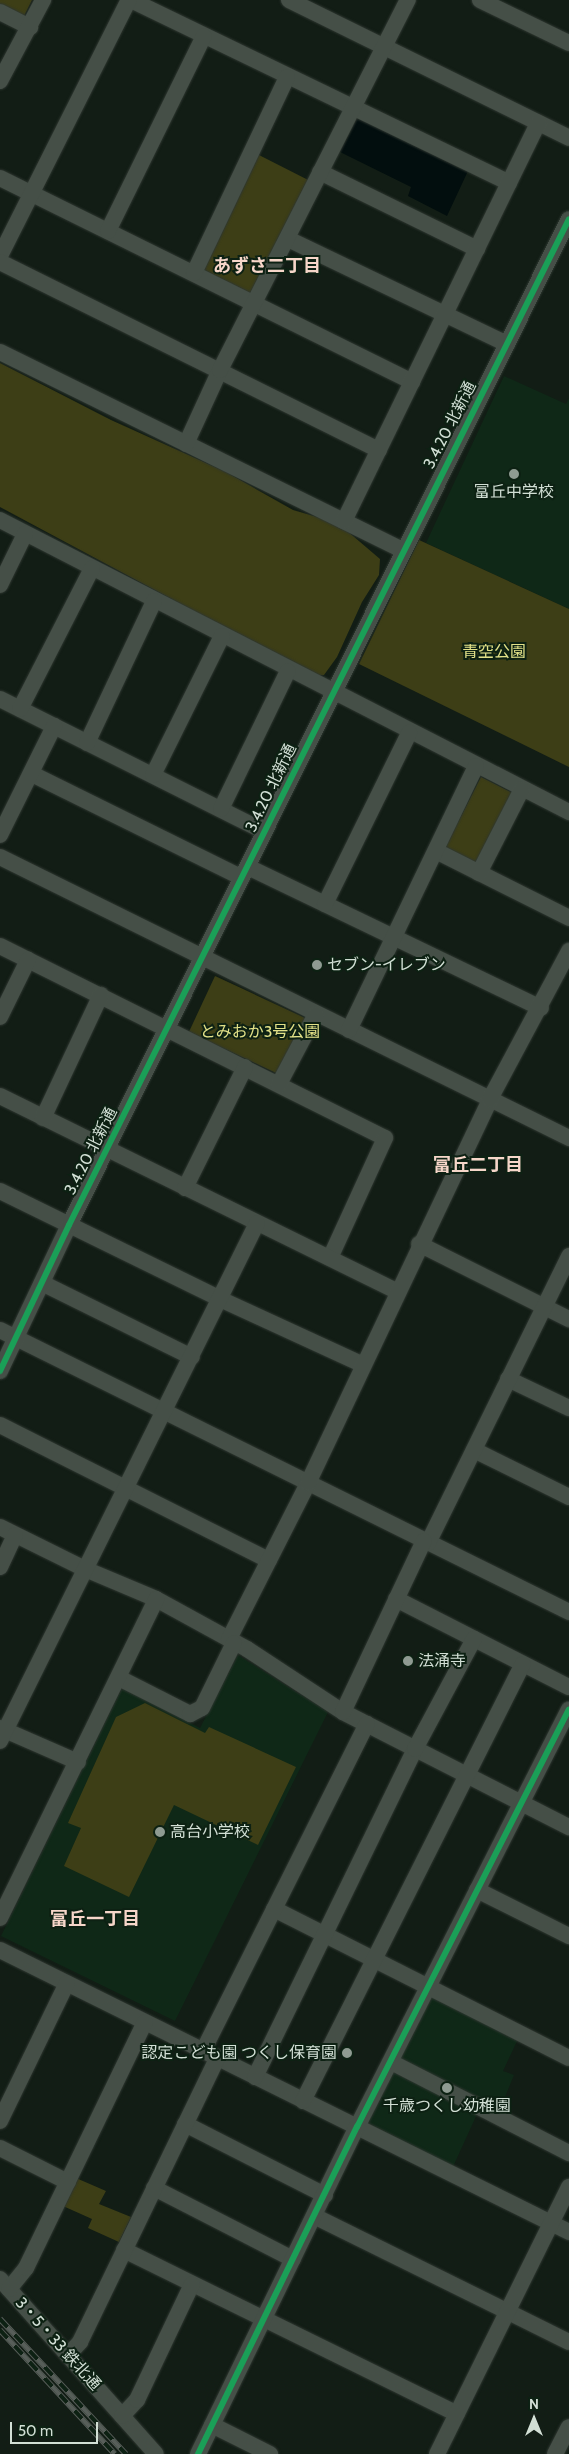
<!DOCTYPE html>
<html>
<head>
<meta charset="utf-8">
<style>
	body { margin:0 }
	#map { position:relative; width:569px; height:2454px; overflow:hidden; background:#121d15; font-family:Cabin,"Noto Sans JP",sans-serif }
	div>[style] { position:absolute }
	.built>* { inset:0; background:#0f2817 }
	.green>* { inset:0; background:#3d3e16; transform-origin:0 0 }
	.water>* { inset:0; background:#020e0e }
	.roads { filter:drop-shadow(0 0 1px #2e3630) drop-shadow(0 0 1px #2e3630) }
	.minor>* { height:16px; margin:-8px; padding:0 8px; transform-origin:8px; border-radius:8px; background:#454f47 }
	.rail>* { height:5.5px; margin-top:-2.75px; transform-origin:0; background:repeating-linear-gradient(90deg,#0d2113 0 11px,#575e59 0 22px); box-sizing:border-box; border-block:1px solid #575e59 }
	.cycleway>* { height:6px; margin:-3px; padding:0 3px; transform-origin:3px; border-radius:3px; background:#1a9f57 }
	.dots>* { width:14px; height:14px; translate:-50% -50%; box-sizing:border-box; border:2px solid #0d2113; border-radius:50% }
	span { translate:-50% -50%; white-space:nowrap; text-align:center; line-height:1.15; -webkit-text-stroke:4px #0d2113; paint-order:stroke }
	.street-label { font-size:16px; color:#d2dfd5 }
	.poi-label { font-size:16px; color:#d2dfd5 }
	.left { translate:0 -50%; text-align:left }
	.right { translate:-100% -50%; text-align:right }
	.park-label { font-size:16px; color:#e2e188 }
	.neighbourhood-label { font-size:18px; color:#f6d6c9; font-weight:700 }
	.north { position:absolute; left:509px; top:2394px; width:50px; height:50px; -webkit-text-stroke:4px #0d2113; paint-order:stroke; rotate:0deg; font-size:14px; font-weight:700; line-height:20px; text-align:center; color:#d2dfd5 }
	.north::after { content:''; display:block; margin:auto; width:18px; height:22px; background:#d2dfd5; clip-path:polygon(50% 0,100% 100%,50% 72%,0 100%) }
	.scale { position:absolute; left:10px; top:2422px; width:88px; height:22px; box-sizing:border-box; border:2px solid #d2dfd5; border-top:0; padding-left:6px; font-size:15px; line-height:18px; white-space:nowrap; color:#d2dfd5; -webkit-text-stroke:4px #0d2113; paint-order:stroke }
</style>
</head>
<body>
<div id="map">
	<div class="built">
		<i style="clip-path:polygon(504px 376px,566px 404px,569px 398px,569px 609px,426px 543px)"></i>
		<i style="clip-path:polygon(238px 1655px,328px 1712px,175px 2021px,1px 1936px,122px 1688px,200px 1728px)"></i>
		<i style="clip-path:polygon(430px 1995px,518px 2039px,503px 2071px,514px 2075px,500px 2109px,483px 2101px,452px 2169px,366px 2127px)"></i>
	</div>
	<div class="green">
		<i style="clip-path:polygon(0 0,32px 0,24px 16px,0 4px)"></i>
		<i style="left:257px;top:154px;width:58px;height:130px;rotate:27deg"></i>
		<i style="clip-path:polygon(0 363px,111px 420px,226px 472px,293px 510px,324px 519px,346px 530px,380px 559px,379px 575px,362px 602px,337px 657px,324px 675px,315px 676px,0 507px)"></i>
		<i style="clip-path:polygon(419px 540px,569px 609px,569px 767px,359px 664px)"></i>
		<i style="left:481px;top:777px;width:38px;height:81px;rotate:27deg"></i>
		<i style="left:215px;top:976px;width:101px;height:62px;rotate:25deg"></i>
		<i style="clip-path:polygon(145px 1703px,205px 1733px,209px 1727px,296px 1767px,258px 1845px,174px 1805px,129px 1897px,64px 1866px,81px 1828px,68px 1823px,116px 1717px)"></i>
		<i style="clip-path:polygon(76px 2178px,106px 2191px,99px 2204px,131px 2217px,119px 2242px,88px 2228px,92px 2219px,63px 2206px)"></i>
	</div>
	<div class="water">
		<i style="clip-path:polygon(358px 117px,468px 171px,447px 216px,408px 196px,411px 187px,340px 152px)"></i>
	</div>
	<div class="roads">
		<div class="minor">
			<i style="left:131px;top:0;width:420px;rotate:25.8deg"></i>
			<i style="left:289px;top:0;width:312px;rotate:26.2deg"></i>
			<i style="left:480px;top:0;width:99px;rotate:25.8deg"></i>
			<i style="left:0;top:12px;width:34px;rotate:27deg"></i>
			<i style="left:0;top:81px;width:92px;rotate:-62deg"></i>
			<i style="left:320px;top:172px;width:175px;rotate:26.1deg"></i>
			<i style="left:0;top:178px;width:460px;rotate:26.3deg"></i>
			<i style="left:108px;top:231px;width:217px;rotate:-63.8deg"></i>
			<i style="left:288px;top:239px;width:243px;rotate:25.6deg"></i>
			<i style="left:0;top:256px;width:287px;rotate:-63.3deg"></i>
			<i style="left:0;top:262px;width:423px;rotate:26.4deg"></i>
			<i style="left:194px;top:273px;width:217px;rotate:-64.6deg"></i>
			<i style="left:0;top:352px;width:449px;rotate:26.2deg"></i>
			<i style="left:186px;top:444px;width:81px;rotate:-65.3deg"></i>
			<i style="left:220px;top:370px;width:415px;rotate:-63.1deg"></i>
			<i style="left:0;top:520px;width:640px;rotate:27.17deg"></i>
			<i style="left:344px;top:521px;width:443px;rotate:-64deg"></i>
			<i style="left:0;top:585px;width:57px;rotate:-63.9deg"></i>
			<i style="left:0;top:699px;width:295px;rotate:26.6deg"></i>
			<i style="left:20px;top:709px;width:158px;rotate:-62.9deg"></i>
			<i style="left:87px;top:743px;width:157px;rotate:-64.7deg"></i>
			<i style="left:32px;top:774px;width:234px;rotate:26.3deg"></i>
			<i style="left:153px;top:775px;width:155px;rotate:-63.6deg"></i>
			<i style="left:221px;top:809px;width:153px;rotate:-64.1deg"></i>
			<i style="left:0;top:835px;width:122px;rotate:-63.6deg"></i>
			<i style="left:436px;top:851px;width:149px;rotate:26.7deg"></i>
			<i style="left:0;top:857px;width:635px;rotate:26.28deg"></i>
			<i style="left:248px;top:867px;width:325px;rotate:25.7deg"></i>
			<i style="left:479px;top:873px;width:94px;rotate:-62.9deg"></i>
			<i style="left:325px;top:904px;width:191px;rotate:-63.8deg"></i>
			<i style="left:0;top:946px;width:430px;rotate:26.5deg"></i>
			<i style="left:385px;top:1138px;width:132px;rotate:114.6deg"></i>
			<i style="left:0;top:1017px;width:64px;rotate:-63.8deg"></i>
			<i style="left:349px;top:1030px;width:293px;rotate:-64.3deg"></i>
			<i style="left:279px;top:1084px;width:79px;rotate:-62.1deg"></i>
			<i style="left:0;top:1096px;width:442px;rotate:26.2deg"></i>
			<i style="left:43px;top:1118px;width:136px;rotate:-64.8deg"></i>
			<i style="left:185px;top:1188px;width:135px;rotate:-63.6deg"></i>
			<i style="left:0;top:1191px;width:245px;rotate:26.1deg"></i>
			<i style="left:220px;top:1299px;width:155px;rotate:24.7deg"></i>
			<i style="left:419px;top:1244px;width:168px;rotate:26.6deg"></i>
			<i style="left:42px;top:1283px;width:167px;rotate:26.3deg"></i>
			<i style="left:0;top:1330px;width:635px;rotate:26.36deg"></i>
			<i style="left:0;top:1371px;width:161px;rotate:-64.7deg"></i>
			<i style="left:69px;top:1225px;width:1123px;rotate:-63.57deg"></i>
			<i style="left:508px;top:1379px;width:68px;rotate:25.4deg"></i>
			<i style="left:0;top:1425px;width:301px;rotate:26.7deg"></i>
			<i style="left:474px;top:1450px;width:106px;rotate:26.3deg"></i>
			<i style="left:0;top:1527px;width:95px;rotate:26.3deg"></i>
			<i style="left:85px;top:1569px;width:77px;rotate:22.9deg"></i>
			<i style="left:156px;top:1599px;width:104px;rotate:28.8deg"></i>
			<i style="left:247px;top:1649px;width:115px;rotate:33.3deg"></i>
			<i style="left:343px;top:1712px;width:254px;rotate:27deg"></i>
			<i style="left:428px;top:1543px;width:320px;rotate:-63.8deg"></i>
			<i style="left:0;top:1567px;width:35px;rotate:-65deg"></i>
			<i style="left:396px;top:1599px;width:194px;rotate:27deg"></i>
			<i style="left:229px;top:1639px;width:175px;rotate:-63.1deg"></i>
			<i style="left:308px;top:1483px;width:425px;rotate:-64.6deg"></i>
			<i style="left:490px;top:1099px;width:168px;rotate:-61.9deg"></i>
			<i style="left:119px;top:1678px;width:80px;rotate:26.9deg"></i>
			<i style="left:190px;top:1714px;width:13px;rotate:-27deg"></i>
			<i style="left:202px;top:1708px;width:72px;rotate:-63.8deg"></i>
			<i style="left:343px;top:1712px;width:189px;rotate:-64.7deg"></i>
			<i style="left:0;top:1728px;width:85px;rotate:23.6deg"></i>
			<i style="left:0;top:1741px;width:578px;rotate:-63.61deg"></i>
			<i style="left:477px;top:1890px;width:103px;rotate:26.6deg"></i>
			<i style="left:274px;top:1909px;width:330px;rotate:26.8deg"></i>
			<i style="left:0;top:1918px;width:355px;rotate:-63.9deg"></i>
			<i style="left:0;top:1950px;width:635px;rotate:26.36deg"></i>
			<i style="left:203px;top:2051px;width:366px;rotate:-63.4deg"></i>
			<i style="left:391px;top:2062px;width:200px;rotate:27.1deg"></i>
			<i style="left:255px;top:2077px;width:365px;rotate:-64deg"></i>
			<i style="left:415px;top:1749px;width:125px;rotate:-61.8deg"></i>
			<i style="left:303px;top:2101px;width:489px;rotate:-63.3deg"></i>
			<i style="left:0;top:2121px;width:153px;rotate:-64.1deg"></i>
			<i style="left:185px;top:2124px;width:157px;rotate:26.9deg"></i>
			<i style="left:0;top:2148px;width:76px;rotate:26.6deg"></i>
			<i style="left:154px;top:2188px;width:156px;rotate:27.1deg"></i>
			<i style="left:314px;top:2216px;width:284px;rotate:26.3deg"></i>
			<i style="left:124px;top:2250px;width:371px;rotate:26.2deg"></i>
			<i style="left:0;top:2279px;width:234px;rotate:48.3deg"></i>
			<i style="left:9px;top:2289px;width:27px;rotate:-51deg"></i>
			<i style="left:26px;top:2268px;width:273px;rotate:-64.2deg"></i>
			<i style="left:68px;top:2355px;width:18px;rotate:-47deg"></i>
			<i style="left:80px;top:2342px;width:315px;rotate:-64.2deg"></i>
			<i style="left:122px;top:2416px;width:22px;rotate:-47deg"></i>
			<i style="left:137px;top:2400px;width:128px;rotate:-64.6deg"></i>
			<i style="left:212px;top:2425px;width:65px;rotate:26.6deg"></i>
			<i style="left:198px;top:2454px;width:364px;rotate:-64.1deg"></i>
			<i style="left:357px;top:2127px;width:468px;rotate:-63.1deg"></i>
			<i style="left:437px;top:2454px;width:298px;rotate:-63.7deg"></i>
			<i style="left:555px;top:2454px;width:30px;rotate:-63deg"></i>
		</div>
	</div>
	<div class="rail">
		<i style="left:0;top:2319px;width:185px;rotate:47deg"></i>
		<i style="left:0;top:2330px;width:169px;rotate:47.2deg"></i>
	</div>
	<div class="cycleway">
		<i style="left:0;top:1371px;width:161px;rotate:-64.7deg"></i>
		<i style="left:69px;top:1225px;width:1123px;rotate:-63.57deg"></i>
		<i style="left:198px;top:2454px;width:364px;rotate:-64.1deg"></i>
		<i style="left:357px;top:2127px;width:468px;rotate:-63.1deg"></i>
	</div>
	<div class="dots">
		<i style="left:514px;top:474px;background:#8f9b92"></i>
		<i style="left:317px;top:965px;background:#8f9b92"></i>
		<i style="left:408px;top:1661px;background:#8f9b92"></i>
		<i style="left:160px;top:1832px;background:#8f9b92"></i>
		<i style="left:347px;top:2053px;background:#8f9b92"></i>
		<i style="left:447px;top:2088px;background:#8f9b92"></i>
	</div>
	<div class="street-label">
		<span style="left:450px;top:425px;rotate:-63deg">3.4.20 北新通</span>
		<span style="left:271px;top:788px;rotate:-64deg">3.4.20 北新通</span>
		<span style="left:91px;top:1151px;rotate:-63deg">3.4.20 北新通</span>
		<span style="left:58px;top:2344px;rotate:48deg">3・5・33 鉄北通</span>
	</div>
	<div class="poi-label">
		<span style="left:514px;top:492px">富丘中学校</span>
		<span class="left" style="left:327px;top:965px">セブン-イレブン</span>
		<span class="left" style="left:418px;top:1661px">法涌寺</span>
		<span class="left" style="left:170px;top:1832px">高台小学校</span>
		<span class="right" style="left:337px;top:2053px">認定こども園 つくし保育園</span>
		<span style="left:447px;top:2106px">千歳つくし幼稚園</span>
	</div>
	<div class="park-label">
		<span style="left:494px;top:652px">青空公園</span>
		<span style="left:260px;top:1032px">とみおか3号公園</span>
	</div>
	<div class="neighbourhood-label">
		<span style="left:267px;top:266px">あずさ二丁目</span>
		<span style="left:478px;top:1165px">富丘二丁目</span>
		<span style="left:95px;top:1919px">富丘一丁目</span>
	</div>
	<div class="north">N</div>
	<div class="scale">50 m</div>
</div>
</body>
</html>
